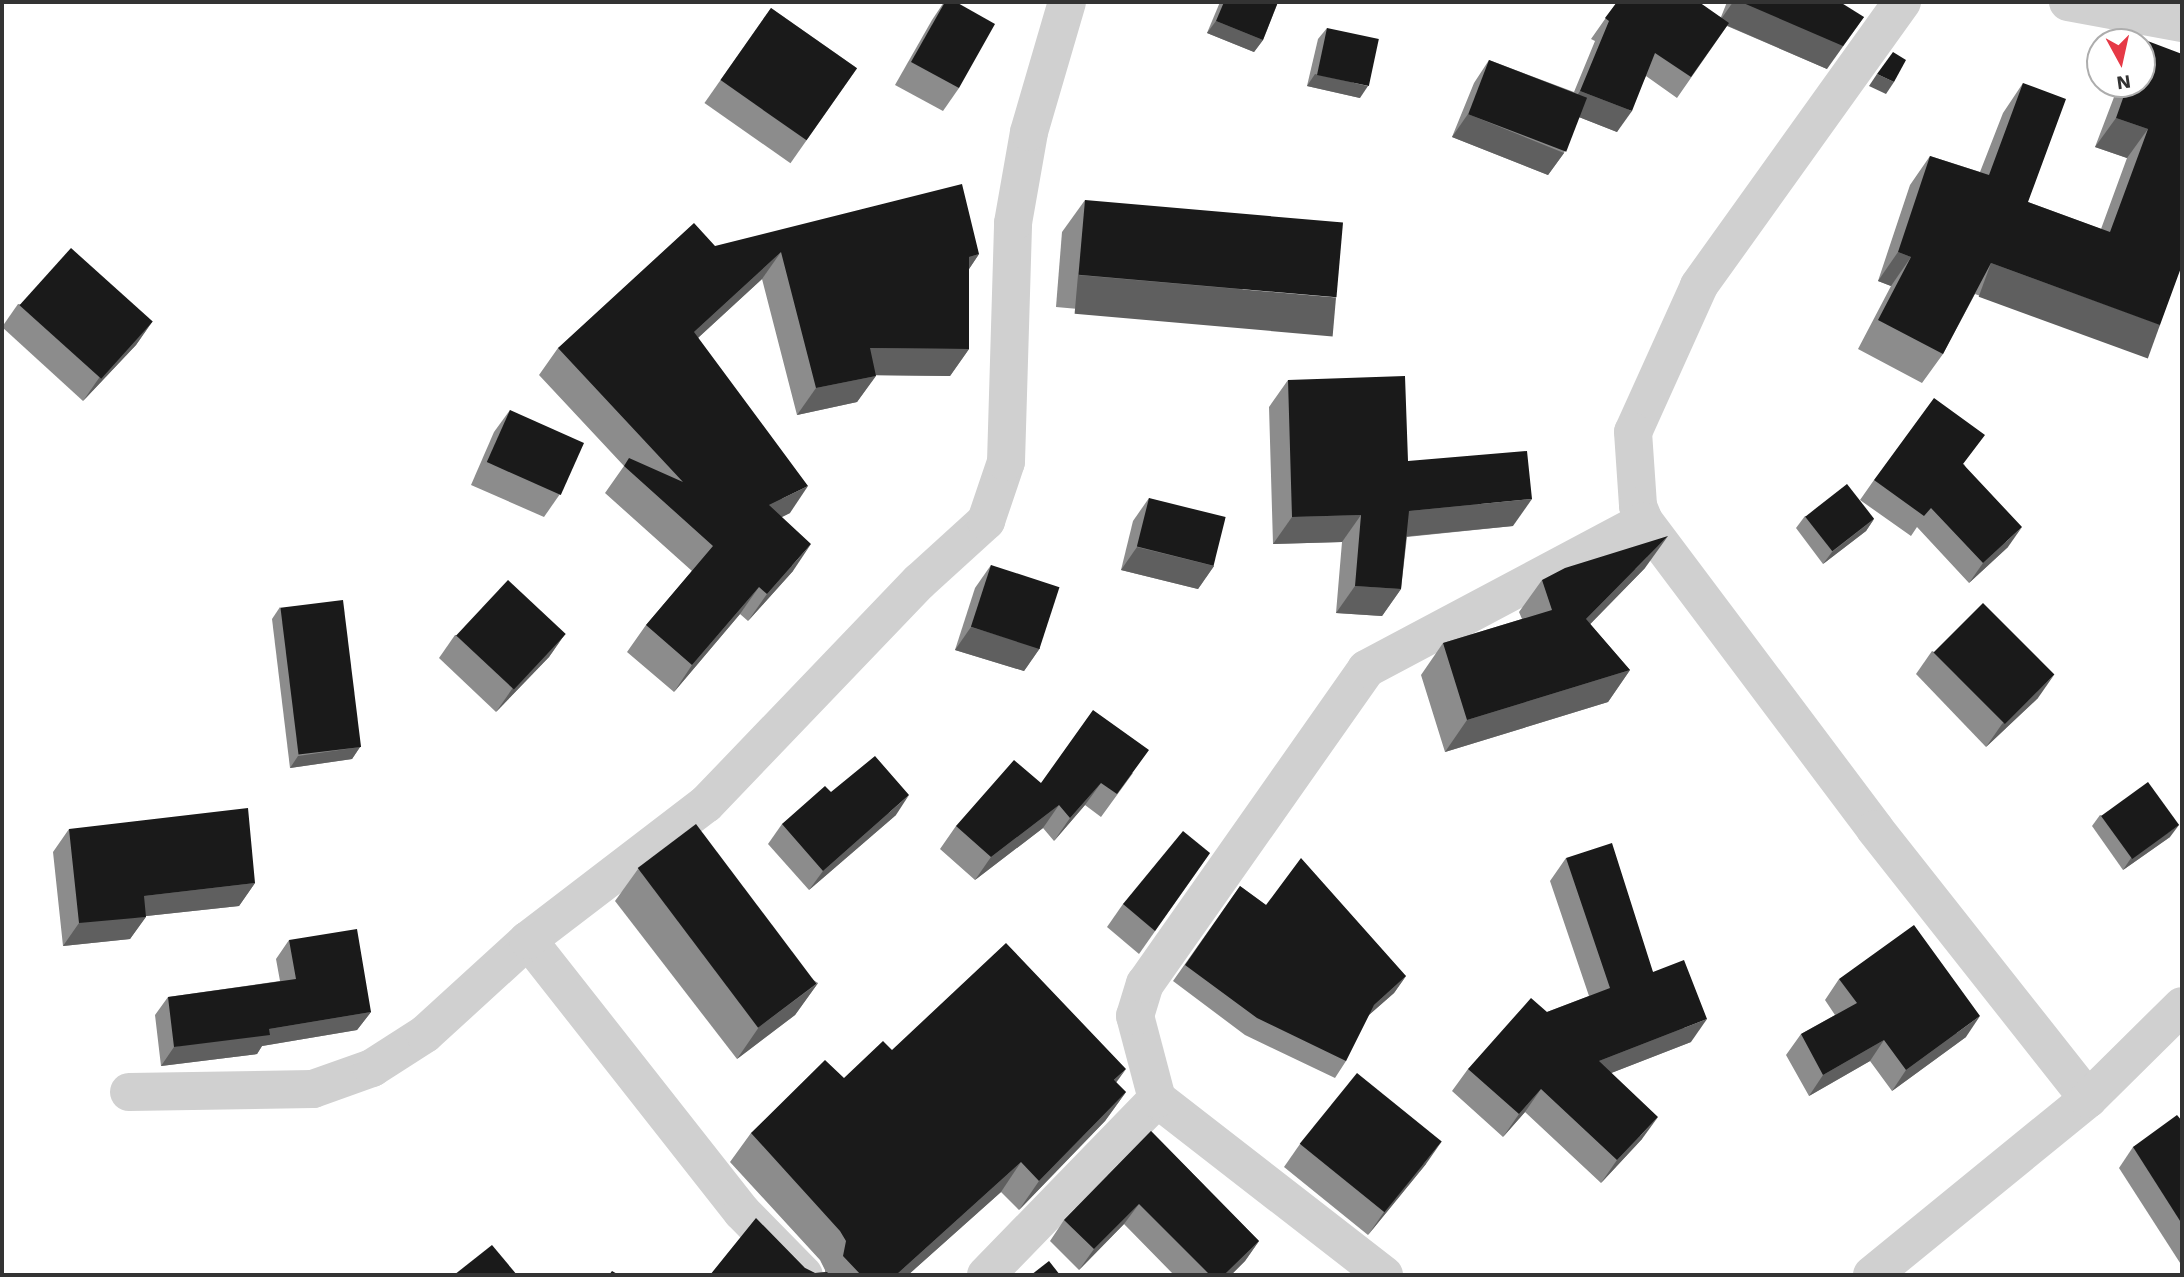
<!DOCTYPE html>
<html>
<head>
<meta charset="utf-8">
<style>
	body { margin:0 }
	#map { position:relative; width:2184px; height:1277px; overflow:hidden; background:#fff; font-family:"Work Sans",sans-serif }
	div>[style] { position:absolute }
	.minor>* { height:38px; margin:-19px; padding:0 19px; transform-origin:19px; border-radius:19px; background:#d0d0d0 }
	.wall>* { inset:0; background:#8c8c8c; transform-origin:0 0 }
	.shaded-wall>* { inset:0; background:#5f5f5f; transform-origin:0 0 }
	.building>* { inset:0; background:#1a1a1a; transform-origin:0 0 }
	span { translate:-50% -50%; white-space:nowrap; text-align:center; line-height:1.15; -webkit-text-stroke:7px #fff; paint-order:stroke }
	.frame { position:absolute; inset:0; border:4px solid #333; pointer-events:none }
	.north { position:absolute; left:2086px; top:28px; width:70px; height:70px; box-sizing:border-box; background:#fff; border:2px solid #adadad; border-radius:50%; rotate:172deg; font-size:19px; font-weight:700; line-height:28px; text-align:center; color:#333 }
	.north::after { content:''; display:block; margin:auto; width:24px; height:32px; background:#e63946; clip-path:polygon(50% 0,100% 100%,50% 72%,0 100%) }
</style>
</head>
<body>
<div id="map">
	<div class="minor">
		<i style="left:1902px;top:2px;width:349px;rotate:125.6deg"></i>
		<i style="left:1699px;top:286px;width:160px;rotate:114.3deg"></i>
		<i style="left:1633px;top:432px;width:74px;rotate:86.1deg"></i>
		<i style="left:1638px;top:506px;width:16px;rotate:68deg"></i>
		<i style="left:1644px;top:521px;width:385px;rotate:53.1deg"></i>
		<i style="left:1875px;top:829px;width:344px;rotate:51.7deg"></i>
		<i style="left:2068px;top:2px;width:116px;rotate:10.4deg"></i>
		<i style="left:528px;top:940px;width:346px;rotate:51.8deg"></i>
		<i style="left:742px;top:1212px;width:88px;rotate:45.5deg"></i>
		<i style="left:129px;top:1092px;width:184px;rotate:-0.9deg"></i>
		<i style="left:313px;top:1089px;width:63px;rotate:-19.6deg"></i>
		<i style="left:372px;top:1068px;width:63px;rotate:-32.7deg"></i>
		<i style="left:425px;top:1034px;width:139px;rotate:-42.4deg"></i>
		<i style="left:528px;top:940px;width:224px;rotate:-37.4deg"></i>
		<i style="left:706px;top:804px;width:308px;rotate:-46.2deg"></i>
		<i style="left:919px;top:582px;width:91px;rotate:-42.3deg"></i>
		<i style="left:986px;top:521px;width:62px;rotate:-71.3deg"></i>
		<i style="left:1006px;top:462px;width:239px;rotate:-88.3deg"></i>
		<i style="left:1013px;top:223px;width:92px;rotate:-80deg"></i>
		<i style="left:1029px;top:132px;width:135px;rotate:-73.7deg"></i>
		<i style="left:986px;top:1275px;width:245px;rotate:-45.8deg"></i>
		<i style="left:1384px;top:1275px;width:287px;rotate:-142.2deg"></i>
		<i style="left:1157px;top:1099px;width:86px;rotate:-104.8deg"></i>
		<i style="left:1135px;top:1016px;width:34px;rotate:-73deg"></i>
		<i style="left:1145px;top:984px;width:385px;rotate:-54.9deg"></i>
		<i style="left:1366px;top:669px;width:315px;rotate:-28deg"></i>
		<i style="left:1872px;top:1275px;width:279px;rotate:-39.2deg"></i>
		<i style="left:2088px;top:1099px;width:132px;rotate:-44.7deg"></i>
	</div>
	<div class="wall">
		<i style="clip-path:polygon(944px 2px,956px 2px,959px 88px,943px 111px,895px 85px,932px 20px)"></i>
		<i style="clip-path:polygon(1220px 2px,1278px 2px,1263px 40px,1254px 52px,1207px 33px)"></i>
		<i style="clip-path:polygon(1617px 2px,1721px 17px,1727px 2px,1840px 2px,1827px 69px,1727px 26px,1677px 98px,1646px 76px,1617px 132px,1579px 117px,1564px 153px,1548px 175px,1452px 137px,1474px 83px,1489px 60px,1574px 92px,1595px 41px,1591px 39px)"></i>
		<i style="left:771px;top:8px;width:105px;height:116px;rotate:35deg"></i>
		<i style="clip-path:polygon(1327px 28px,1360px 98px,1307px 86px,1318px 39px)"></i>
		<i style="clip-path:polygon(2145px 40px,2160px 325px,2140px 354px,1975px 294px,1943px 354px,1922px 383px,1858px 349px,1891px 286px,1878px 281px,1910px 185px,1930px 156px,1980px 172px,2003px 113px,2023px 83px,2028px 202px,2101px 229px,2127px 158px,2095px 147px,2119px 84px,2142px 84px,2142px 44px)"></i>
		<i style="clip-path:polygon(1085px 200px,1314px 330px,1056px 307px,1062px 232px)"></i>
		<i style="clip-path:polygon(715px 246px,979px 254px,969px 269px,969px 349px,950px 376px,876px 375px,857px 402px,797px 415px,762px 279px,698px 338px,790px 513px,782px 517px,793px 571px,748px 621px,740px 614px,674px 692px,627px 652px,646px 625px,692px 571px,605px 493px,624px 466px,539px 375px,558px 348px)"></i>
		<i style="clip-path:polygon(18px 304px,152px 322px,136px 345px,83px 401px,2px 327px)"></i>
		<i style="clip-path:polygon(1288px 380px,1408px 461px,1513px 526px,1407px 537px,1401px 589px,1382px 616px,1336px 613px,1342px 542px,1273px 544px,1269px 407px)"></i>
		<i style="clip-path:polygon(510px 410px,560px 494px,544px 517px,471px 485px,494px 432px)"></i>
		<i style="clip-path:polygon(1964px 464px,2008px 547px,1969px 583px,1917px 527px,1911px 536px,1860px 500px,1874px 480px)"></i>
		<i style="clip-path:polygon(1149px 498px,1214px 566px,1198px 589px,1121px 570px,1133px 521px)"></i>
		<i style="clip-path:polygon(1805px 516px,1874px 519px,1866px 531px,1823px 564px,1796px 528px)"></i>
		<i style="clip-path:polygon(991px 565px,1040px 648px,1024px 671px,955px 650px,975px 588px)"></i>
		<i style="clip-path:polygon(1645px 568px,1590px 624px,1630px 670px,1608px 702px,1445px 752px,1421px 675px,1443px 643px,1522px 619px,1519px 612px,1542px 580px)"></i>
		<i style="clip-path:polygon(280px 607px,360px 747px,352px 759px,290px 768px,272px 619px)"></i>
		<i style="clip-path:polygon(565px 634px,549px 657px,496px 712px,439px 658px,455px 635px)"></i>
		<i style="clip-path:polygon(1932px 651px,2038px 698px,1986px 747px,1916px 674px)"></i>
		<i style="clip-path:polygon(1133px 773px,1101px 817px,1085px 805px,1054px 841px,1043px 828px,975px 880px,940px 849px,956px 826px,1041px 783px)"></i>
		<i style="clip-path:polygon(831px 792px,896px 815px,809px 890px,768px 844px,782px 824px)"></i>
		<i style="clip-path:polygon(2100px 815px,2170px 837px,2123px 870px,2092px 826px)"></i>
		<i style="clip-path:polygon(69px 829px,255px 883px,239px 906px,146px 916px,130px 939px,63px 946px,53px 852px)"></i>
		<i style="clip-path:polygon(1210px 853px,1139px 954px,1107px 927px,1123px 904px)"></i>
		<i style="clip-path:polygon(1566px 858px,1653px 972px,1691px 1042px,1611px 1073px,1642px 1139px,1601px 1183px,1525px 1112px,1503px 1137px,1452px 1091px,1468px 1069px,1547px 1012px,1589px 996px,1550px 881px)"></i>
		<i style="clip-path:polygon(638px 869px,818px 983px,795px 1015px,737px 1059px,615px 901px)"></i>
		<i style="clip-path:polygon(1240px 886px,1266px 905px,1406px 976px,1394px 993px,1369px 1015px,1346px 1061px,1335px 1078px,1245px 1035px,1173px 981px)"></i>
		<i style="clip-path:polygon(289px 940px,371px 1012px,357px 1030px,262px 1046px,257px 1054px,161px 1066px,155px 1015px,168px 997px,280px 981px,276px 959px)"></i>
		<i style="clip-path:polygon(1839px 979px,1966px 1037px,1892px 1091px,1870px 1061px,1809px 1096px,1786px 1055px,1801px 1034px,1835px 1015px,1825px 1000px)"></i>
		<i style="clip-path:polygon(892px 1050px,1116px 1082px,1126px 1092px,1105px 1121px,1019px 1210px,1001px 1192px,908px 1275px,710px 1275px,805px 1268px,815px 1273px,825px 1272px,825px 1270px,820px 1260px,730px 1162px,751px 1133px)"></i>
		<i style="clip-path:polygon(2182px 1121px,2182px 1266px,2119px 1168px,2133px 1147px)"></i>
		<i style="clip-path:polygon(1151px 1131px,1259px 1241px,1245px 1261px,1231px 1275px,1174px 1275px,1124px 1224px,1079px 1270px,1050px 1241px,1064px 1220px)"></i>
		<i style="clip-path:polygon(1300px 1144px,1426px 1164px,1368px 1235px,1284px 1167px)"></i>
	</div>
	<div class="shaded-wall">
		<i style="clip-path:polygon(1733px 2px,1741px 2px,1864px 17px,1827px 69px,1719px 22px)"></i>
		<i style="clip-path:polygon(1216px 21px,1263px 40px,1254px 52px,1207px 33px)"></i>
		<i style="clip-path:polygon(1315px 74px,1368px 86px,1360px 98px,1307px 86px)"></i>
		<i style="clip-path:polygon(1877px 74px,1894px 82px,1886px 94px,1869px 86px)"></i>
		<i style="clip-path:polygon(1580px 91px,1632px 111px,1617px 132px,1566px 112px)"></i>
		<i style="clip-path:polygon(1468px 114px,1564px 153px,1548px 175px,1452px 137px)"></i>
		<i style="clip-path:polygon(2116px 118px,2148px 129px,2127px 158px,2095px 147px)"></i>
		<i style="clip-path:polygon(781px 252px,762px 279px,676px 358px,694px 332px)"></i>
		<i style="clip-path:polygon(1898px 252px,1911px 257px,1891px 286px,1878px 281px)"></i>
		<i style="clip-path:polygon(979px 254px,961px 281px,969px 257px)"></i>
		<i style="left:1991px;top:263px;width:180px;height:36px;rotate:20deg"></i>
		<i style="left:1078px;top:275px;width:259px;height:39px;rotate:5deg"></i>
		<i style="clip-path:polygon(152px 322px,136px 345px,83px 401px,99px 378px)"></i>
		<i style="clip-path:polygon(870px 348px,969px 349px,950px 376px,852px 375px)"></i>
		<i style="clip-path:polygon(876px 376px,857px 402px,797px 415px,816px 388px)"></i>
		<i style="clip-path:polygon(808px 486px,790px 513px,751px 532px,769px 505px)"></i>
		<i style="clip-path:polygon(1532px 499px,1513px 526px,1391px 538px,1409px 511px)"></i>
		<i style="clip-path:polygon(1361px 515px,1342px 542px,1273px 544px,1292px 517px)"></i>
		<i style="clip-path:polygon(1874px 519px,1866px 531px,1823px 564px,1832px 552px)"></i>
		<i style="clip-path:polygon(2022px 527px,2008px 547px,1969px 583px,1983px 563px)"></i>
		<i style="clip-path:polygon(1668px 536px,1645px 568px,1563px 652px,1586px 619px)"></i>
		<i style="clip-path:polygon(811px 544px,793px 571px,748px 621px,767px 594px)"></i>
		<i style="clip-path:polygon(1137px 547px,1214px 566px,1198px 589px,1121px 570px)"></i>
		<i style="clip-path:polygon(1355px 586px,1401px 589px,1382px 616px,1336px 613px)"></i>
		<i style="clip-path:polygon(759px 587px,740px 614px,674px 692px,692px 665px)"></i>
		<i style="clip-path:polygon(971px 627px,1040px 648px,1024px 671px,955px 650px)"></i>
		<i style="clip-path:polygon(565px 634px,549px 657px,496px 712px,512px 689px)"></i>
		<i style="clip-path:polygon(1630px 670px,1608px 702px,1445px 752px,1467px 720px)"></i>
		<i style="clip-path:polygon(2054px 675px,2038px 698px,1986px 747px,2002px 724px)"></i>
		<i style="clip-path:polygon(360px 747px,352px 759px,290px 768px,298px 756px)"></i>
		<i style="clip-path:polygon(1101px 783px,1085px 805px,1054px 841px,1070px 818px)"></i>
		<i style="clip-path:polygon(909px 795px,896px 815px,809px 890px,823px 871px)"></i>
		<i style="clip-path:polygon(1059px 805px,1043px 828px,975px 880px,991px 857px)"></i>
		<i style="clip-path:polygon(2179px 825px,2170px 837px,2123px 870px,2131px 858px)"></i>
		<i style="clip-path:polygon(255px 883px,239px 906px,128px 918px,146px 917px,130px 939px,63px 946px,79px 923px,144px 896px)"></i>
		<i style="clip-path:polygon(1406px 976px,1394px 993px,1362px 1021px,1374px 1005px)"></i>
		<i style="clip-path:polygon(818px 983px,795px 1015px,737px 1059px,759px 1027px)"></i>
		<i style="clip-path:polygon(371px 1012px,357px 1030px,262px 1046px,257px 1054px,161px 1066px,174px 1047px,269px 1029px)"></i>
		<i style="clip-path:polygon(1980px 1016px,1966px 1037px,1892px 1091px,1906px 1070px)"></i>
		<i style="clip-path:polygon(1707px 1019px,1691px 1042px,1583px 1084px,1599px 1061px)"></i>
		<i style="clip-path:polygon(1884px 1040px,1870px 1061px,1809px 1096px,1823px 1075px)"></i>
		<i style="clip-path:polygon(1126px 1069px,1105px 1098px,1114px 1080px)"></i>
		<i style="clip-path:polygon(1541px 1089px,1525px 1112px,1503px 1137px,1519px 1114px)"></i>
		<i style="clip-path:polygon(1126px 1092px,1105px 1121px,1019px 1210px,1039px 1181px)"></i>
		<i style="clip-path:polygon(1658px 1117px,1642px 1139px,1601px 1183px,1617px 1160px)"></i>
		<i style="clip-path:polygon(1442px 1141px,1426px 1164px,1368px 1235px,1384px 1212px)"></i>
		<i style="clip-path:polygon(1021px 1162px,1001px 1192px,908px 1275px,896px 1275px)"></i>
		<i style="clip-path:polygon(1139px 1204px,1124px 1224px,1079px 1270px,1094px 1249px)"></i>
		<i style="clip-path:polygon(1259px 1241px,1245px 1261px,1231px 1275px,1224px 1275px)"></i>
	</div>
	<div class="building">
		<i style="clip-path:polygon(945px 2px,956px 2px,995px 24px,959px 88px,911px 62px)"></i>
		<i style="clip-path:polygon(1224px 2px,1278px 2px,1263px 40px,1216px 21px)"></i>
		<i style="clip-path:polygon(1617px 2px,1699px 2px,1729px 23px,1691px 77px,1655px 53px,1632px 111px,1580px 91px,1609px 21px,1605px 18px)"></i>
		<i style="clip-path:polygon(1741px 2px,1840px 2px,1864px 17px,1843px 46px)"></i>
		<i style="left:771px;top:8px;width:105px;height:88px;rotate:35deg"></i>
		<i style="left:1327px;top:28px;width:53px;height:48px;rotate:12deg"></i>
		<i style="clip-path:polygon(2145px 40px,2182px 54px,2182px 265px,2160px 325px,1991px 263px,1943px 354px,1878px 320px,1911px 257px,1898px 252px,1930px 156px,1989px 175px,2023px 83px,2066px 99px,2028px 202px,2110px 232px,2148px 129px,2116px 118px,2128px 84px,2142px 84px,2142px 47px)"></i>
		<i style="clip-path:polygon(1893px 52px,1906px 60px,1894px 82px,1877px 74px)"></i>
		<i style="left:1489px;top:60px;width:105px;height:58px;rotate:21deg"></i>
		<i style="clip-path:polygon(962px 184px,979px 254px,969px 257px,969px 349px,870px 348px,876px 376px,816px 388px,781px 252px,694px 332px,808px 486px,769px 505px,811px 544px,767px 594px,759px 587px,692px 665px,646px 625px,713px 546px,624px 466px,629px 458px,683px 482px,558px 348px,694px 223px,715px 246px)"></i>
		<i style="left:1085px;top:200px;width:259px;height:75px;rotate:5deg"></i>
		<i style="left:71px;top:248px;width:110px;height:77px;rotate:42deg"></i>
		<i style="clip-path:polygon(1405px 376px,1408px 461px,1527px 451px,1532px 499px,1409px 511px,1401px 589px,1355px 586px,1361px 515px,1292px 517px,1288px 380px)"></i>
		<i style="clip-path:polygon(1934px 398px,1985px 435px,1963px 464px,2022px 527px,1983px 563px,1931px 508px,1924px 516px,1874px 480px)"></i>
		<i style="left:510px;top:410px;width:81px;height:57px;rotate:24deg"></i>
		<i style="left:1847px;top:484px;width:44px;height:53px;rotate:52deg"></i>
		<i style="left:1149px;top:498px;width:79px;height:50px;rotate:14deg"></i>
		<i style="clip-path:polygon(1668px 536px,1586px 619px,1630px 670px,1467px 720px,1443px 643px,1552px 610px,1542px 580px,1565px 568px)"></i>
		<i style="left:991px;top:565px;width:72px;height:65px;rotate:18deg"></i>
		<i style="left:508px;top:580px;width:79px;height:76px;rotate:43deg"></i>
		<i style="left:343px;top:600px;width:148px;height:63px;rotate:83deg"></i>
		<i style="left:1983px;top:603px;width:101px;height:70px;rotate:45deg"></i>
		<i style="clip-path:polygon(1093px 710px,1149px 750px,1117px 794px,1101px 783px,1070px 818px,1059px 805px,991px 857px,956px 826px,1014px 760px,1041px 783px)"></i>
		<i style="clip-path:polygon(875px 756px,909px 795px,823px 871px,782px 824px,825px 786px,831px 792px)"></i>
		<i style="left:2148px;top:782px;width:53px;height:58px;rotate:54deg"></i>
		<i style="clip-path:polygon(248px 808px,255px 883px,144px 896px,146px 917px,79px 923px,69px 829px)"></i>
		<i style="left:696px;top:824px;width:200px;height:73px;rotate:53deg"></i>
		<i style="clip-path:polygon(1183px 831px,1210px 853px,1155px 931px,1123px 904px)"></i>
		<i style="clip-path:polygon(1612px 843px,1653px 972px,1684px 960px,1707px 1019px,1599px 1061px,1658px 1117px,1617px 1160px,1541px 1089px,1519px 1114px,1468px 1069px,1531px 998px,1547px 1012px,1610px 988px,1566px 858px)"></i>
		<i style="clip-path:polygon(1301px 858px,1406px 976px,1374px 1005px,1346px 1061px,1257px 1018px,1185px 965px,1240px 886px,1266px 905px)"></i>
		<i style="clip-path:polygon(1914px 925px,1980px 1016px,1906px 1070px,1884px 1040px,1823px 1075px,1801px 1034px,1857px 1003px,1839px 979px)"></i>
		<i style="clip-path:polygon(357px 929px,371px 1012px,269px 1029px,270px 1035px,174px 1047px,168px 997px,296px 979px,289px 940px)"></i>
		<i style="clip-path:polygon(1006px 943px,1126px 1069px,1114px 1080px,1126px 1092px,1039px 1181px,1021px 1162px,896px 1275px,861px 1275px,843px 1256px,846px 1241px,840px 1231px,751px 1133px,825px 1060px,844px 1078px,883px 1041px,892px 1050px)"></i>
		<i style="left:1357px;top:1073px;width:109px;height:91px;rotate:39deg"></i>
		<i style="clip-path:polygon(2177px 1115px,2182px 1121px,2182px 1224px,2133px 1147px)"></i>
		<i style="clip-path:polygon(1151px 1131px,1259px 1241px,1224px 1275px,1210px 1275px,1139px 1204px,1094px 1249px,1064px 1220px)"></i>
		<i style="clip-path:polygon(756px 1218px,805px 1268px,815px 1273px,828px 1272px,825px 1275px,710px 1275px)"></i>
		<i style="clip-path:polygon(492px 1245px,517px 1275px,454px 1275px)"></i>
		<i style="clip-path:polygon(1049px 1261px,1060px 1275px,1031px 1275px)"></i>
		<i style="clip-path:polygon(612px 1271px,619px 1275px,609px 1275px)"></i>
	</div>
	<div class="frame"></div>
	<div class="north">N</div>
</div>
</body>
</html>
